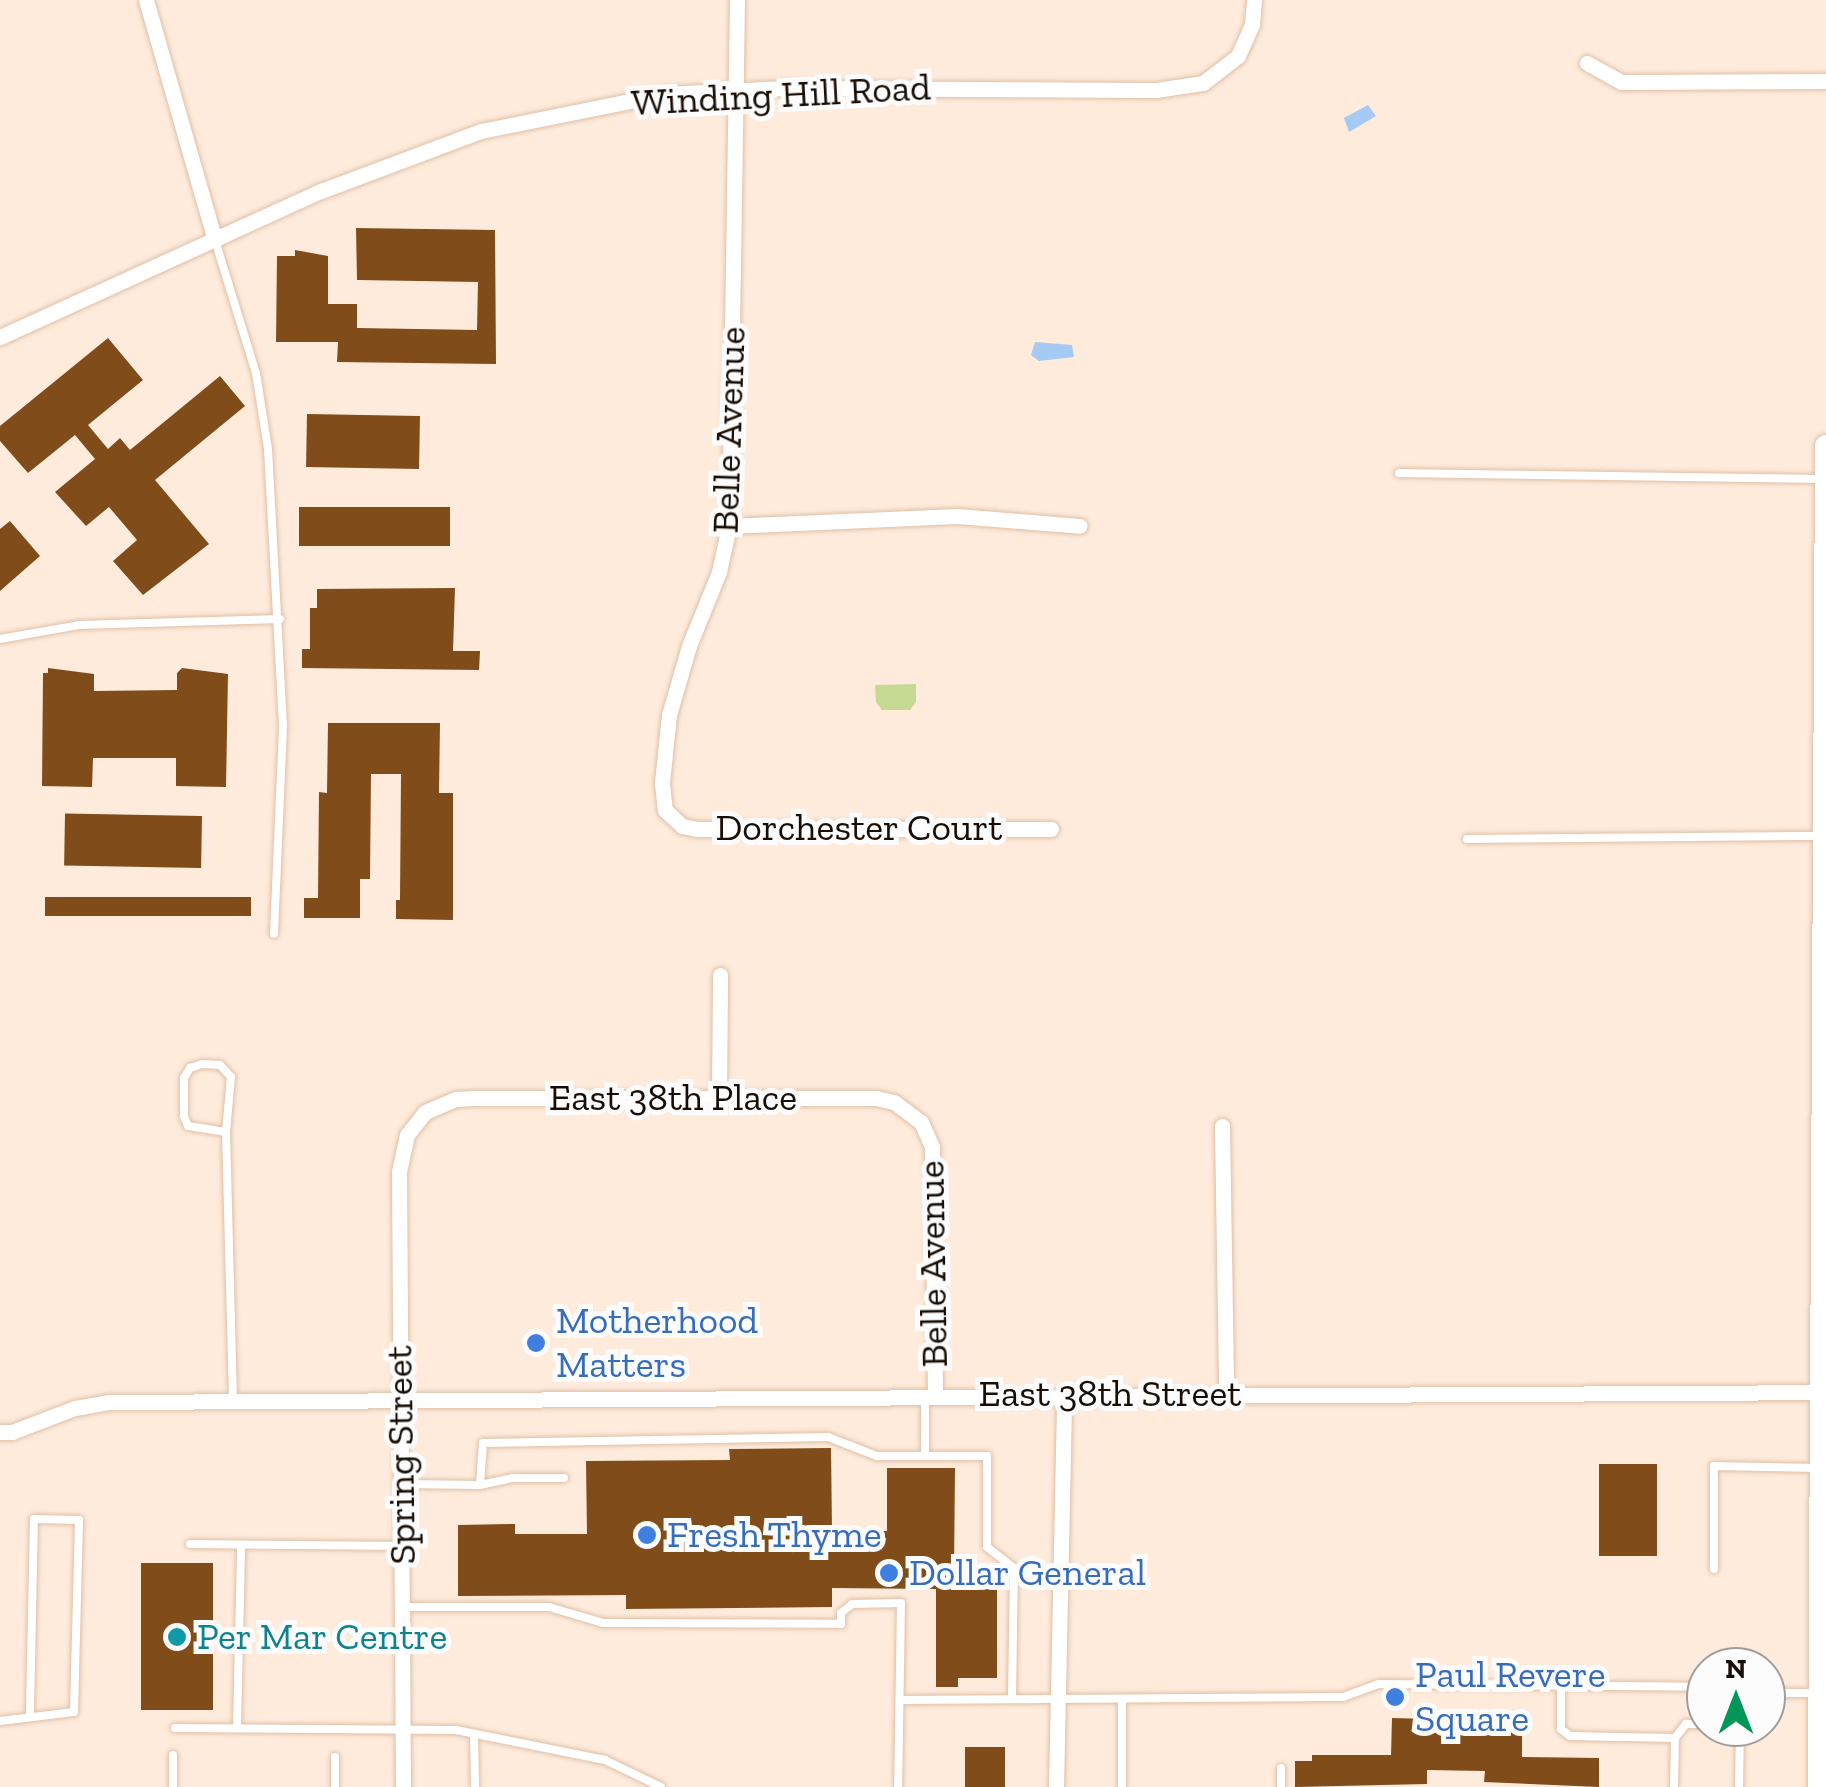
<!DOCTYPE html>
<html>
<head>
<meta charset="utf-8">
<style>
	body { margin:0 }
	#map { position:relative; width:1826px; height:1787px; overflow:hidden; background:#feebdc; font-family:"Zilla Slab",serif }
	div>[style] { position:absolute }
	.green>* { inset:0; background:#c5d993 }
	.water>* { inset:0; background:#a5caf3 }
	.building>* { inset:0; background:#804c1a; transform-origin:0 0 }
	.roads { filter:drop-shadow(0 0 2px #dfc0a7) drop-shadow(0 0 2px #dfc0a7) }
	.service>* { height:8px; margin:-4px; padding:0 4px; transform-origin:4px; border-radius:4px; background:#fff }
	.minor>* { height:15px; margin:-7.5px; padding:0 7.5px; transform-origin:7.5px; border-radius:7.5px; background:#fff }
	.secondary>* { height:22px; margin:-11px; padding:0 11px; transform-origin:11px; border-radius:11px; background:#fff }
	.dots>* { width:28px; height:28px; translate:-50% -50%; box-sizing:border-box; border:5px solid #fcfcfc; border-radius:50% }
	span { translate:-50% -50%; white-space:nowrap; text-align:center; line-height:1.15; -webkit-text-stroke:10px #fcfcfc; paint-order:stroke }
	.street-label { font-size:38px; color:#180e06 }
	.shop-label { font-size:38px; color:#366cbe }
	.left { translate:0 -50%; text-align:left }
	.culture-label { font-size:38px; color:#0d838f }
	.north { position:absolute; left:1686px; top:1647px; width:100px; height:100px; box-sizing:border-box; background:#fcfcfc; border:2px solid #a19d9a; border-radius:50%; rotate:0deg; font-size:28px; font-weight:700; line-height:40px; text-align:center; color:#180e06 }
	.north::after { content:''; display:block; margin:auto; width:35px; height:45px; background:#029658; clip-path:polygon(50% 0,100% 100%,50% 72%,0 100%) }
</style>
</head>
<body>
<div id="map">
	<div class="green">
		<i style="clip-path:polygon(916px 684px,916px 702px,910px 710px,882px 710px,876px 702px,875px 685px)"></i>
	</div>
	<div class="water">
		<i style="clip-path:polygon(1368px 105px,1376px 116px,1349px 132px,1344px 118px)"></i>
		<i style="clip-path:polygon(1035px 342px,1072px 345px,1074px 357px,1039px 361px,1031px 355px)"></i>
	</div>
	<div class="building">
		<i style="clip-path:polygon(356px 228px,495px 230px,496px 364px,337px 362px,338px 342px,276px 342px,277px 256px,295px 256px,295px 250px,328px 256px,328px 304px,357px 304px,357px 328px,477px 330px,478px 282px,357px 280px)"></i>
		<i style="clip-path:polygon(108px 338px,143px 380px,88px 425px,108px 449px,120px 438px,130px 450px,220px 376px,245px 406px,155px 480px,209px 544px,143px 595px,113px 561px,137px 540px,109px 507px,86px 526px,55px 492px,95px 459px,75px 435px,28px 473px,0 441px,0 426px)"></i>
		<i style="left:307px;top:414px;width:113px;height:53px;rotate:1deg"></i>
		<i style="left:299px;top:507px;width:151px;height:39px"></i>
		<i style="clip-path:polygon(10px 521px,40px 556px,0 591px,0 529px)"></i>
		<i style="clip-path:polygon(455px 588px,453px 651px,480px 651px,479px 670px,302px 668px,302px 649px,310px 649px,310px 608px,317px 608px,317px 589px)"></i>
		<i style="clip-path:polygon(48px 668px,94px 674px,94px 691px,177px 690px,177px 673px,182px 668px,228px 674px,226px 787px,176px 786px,176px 758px,93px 758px,92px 787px,42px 786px,43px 673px,48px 673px)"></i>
		<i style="clip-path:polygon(328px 723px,440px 723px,439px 793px,453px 793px,453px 920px,396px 919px,396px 900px,400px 900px,401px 774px,371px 774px,370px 879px,360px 879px,360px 918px,304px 918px,304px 898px,318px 898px,319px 792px,327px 793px)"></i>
		<i style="left:202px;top:816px;width:52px;height:137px;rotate:91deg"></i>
		<i style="left:45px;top:897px;width:206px;height:19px"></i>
		<i style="clip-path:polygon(831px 1448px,832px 1531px,887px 1531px,887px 1468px,955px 1468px,954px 1573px,962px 1573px,962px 1582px,997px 1583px,997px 1678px,958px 1678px,958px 1687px,936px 1687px,936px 1589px,832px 1588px,832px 1607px,626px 1609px,626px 1595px,458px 1596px,458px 1525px,515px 1524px,515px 1534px,587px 1534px,586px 1461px,730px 1460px,729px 1449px)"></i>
		<i style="left:1599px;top:1464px;width:58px;height:92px"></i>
		<i style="left:141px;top:1563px;width:72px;height:147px"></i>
		<i style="clip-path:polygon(1392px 1718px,1429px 1719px,1429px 1727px,1486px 1728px,1486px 1718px,1522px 1719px,1522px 1757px,1599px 1758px,1599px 1787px,1484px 1782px,1485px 1771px,1427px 1770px,1427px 1784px,1295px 1787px,1295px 1761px,1312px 1761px,1312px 1755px,1391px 1755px)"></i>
		<i style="left:965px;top:1747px;width:40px;height:40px"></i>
	</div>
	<div class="roads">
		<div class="service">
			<i style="left:215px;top:240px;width:139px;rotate:72.9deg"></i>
			<i style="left:256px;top:373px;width:77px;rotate:81deg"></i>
			<i style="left:268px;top:449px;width:278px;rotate:86.9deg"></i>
			<i style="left:283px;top:727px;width:207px;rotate:92.5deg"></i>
			<i style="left:1399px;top:473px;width:422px;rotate:0.8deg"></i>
			<i style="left:0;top:639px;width:80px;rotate:-10deg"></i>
			<i style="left:79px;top:625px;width:201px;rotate:-1.7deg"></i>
			<i style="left:1467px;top:839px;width:356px;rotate:-0.5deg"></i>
			<i style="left:202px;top:1064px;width:18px;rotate:3deg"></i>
			<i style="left:220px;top:1065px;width:16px;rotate:47deg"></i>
			<i style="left:231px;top:1077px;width:55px;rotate:95.2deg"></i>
			<i style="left:226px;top:1132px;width:38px;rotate:-171deg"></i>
			<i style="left:188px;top:1126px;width:11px;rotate:-112deg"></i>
			<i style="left:184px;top:1116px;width:38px;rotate:-90deg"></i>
			<i style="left:184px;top:1078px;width:12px;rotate:-59deg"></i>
			<i style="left:190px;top:1068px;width:13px;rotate:-18deg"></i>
			<i style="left:226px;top:1132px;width:270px;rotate:88.5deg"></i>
			<i style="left:925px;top:1399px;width:57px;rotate:90deg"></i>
			<i style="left:403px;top:1484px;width:77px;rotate:0.7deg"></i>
			<i style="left:480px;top:1485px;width:34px;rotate:-12deg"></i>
			<i style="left:513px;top:1478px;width:51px"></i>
			<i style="left:480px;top:1485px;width:42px;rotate:-85.9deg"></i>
			<i style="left:483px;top:1443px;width:345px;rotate:-1deg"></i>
			<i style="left:828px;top:1437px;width:53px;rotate:21.2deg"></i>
			<i style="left:877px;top:1456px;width:110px"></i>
			<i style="left:987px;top:1456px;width:91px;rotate:90deg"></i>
			<i style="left:987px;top:1547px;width:34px;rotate:38deg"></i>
			<i style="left:1014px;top:1568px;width:130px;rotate:90.9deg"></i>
			<i style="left:190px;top:1544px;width:211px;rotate:0.5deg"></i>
			<i style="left:1714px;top:1569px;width:103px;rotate:-90deg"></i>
			<i style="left:1714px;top:1466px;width:102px;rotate:1.1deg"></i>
			<i style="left:402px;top:1607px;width:147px"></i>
			<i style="left:549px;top:1607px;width:56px;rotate:16.5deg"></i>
			<i style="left:603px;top:1623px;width:238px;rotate:0.2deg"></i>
			<i style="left:841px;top:1624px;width:11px;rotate:-90deg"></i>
			<i style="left:841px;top:1613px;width:14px;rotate:-39deg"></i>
			<i style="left:852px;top:1604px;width:49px;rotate:-1.2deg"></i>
			<i style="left:901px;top:1603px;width:184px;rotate:90.9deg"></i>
			<i style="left:1561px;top:1685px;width:44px;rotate:90deg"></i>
			<i style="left:1561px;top:1729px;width:11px;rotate:38deg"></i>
			<i style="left:1570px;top:1736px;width:105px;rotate:1.1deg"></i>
			<i style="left:1675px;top:1738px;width:49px;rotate:91.2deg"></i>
			<i style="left:1766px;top:1693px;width:51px"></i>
			<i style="left:1122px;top:1699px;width:88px;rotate:90deg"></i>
			<i style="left:901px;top:1700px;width:442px;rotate:-0.4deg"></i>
			<i style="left:1343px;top:1697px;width:38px;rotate:-20deg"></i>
			<i style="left:1379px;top:1684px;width:327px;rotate:0.5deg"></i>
			<i style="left:0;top:1721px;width:17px;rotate:-7deg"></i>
			<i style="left:17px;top:1719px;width:57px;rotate:-7deg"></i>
			<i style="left:74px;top:1712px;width:192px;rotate:-88.5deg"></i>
			<i style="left:79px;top:1520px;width:45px;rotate:-178.7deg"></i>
			<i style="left:34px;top:1519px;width:198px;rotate:91.2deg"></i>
			<i style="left:175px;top:1728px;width:281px;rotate:0.4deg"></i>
			<i style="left:456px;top:1730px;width:152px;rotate:11.4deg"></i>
			<i style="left:605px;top:1760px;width:62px;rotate:25.7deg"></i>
			<i style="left:237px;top:1728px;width:183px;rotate:-88.7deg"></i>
			<i style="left:474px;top:1734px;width:53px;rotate:88.9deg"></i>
			<i style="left:1675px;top:1738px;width:18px;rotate:-52deg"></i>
			<i style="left:1686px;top:1724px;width:20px"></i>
			<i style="left:173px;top:1755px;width:32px;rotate:90deg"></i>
			<i style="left:335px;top:1787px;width:30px;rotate:-90deg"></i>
			<i style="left:1281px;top:1787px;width:19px;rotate:-90deg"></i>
			<i style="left:1739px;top:1787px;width:60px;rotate:-89deg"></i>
		</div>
		<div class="minor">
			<i style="left:146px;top:0;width:250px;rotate:74deg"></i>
			<i style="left:737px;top:0;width:526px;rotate:90.87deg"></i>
			<i style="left:729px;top:526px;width:47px;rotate:102.3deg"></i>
			<i style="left:719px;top:572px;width:80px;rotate:112.1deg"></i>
			<i style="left:689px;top:646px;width:72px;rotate:106.2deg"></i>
			<i style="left:669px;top:715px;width:68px;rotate:95.9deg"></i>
			<i style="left:662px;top:783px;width:27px;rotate:84deg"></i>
			<i style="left:665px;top:810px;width:23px;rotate:43deg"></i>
			<i style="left:682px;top:826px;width:15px;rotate:11deg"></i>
			<i style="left:697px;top:829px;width:354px"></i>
			<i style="left:1587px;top:63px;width:39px;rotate:29deg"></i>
			<i style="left:1621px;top:82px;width:205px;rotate:-0.3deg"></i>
			<i style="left:0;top:337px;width:353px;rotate:-24.5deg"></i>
			<i style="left:321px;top:191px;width:171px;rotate:-20.6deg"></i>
			<i style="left:481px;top:131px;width:188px;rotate:-11.4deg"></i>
			<i style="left:665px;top:94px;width:119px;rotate:-2.9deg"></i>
			<i style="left:784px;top:88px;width:372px;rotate:0.3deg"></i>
			<i style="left:1156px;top:90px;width:48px;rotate:-8.5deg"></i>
			<i style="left:1203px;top:83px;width:44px;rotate:-37.6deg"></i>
			<i style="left:1238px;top:56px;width:35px;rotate:-66deg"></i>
			<i style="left:1252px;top:24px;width:24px;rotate:-85deg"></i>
			<i style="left:729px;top:526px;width:228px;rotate:-2.5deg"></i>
			<i style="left:957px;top:516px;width:123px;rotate:4.6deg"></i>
			<i style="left:719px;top:1097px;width:122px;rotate:-89.5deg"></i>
			<i style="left:1222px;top:1126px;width:267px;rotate:89.1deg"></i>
			<i style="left:0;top:1432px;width:12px"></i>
			<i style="left:12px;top:1432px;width:67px;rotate:-20.9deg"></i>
			<i style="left:75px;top:1408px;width:35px;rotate:-10deg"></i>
			<i style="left:109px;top:1402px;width:1712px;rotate:-0.33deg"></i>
			<i style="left:403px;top:1787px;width:615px;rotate:-90.37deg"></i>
			<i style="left:399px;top:1172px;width:38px;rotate:-78deg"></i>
			<i style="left:407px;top:1135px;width:29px;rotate:-52deg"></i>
			<i style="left:425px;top:1112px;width:34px;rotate:-23deg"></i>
			<i style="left:456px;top:1099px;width:18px;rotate:-3deg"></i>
			<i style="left:474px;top:1098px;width:402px"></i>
			<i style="left:876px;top:1098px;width:18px;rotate:13deg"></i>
			<i style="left:894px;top:1102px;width:34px;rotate:37deg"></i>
			<i style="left:921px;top:1122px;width:27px;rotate:66deg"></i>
			<i style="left:932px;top:1147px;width:248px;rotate:89.3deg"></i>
			<i style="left:1056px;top:1787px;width:393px;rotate:-88.8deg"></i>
		</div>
		<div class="secondary">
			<i style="left:1819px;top:1787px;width:1341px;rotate:-89.7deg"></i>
		</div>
	</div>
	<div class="dots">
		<i style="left:536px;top:1343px;background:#3f7fe0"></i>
		<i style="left:647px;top:1535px;background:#3f7fe0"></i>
		<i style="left:889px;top:1573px;background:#3f7fe0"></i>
		<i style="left:177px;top:1637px;background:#0f9aa8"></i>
		<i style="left:1395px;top:1697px;background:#3f7fe0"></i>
	</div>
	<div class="street-label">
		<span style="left:781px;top:95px;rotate:-3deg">Winding Hill Road</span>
		<span style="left:729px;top:430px;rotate:-88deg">Belle Avenue</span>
		<span style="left:859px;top:828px">Dorchester Court</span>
		<span style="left:673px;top:1098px">East 38th Place</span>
		<span style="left:933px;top:1264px;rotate:-91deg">Belle Avenue</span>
		<span style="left:1110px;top:1394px">East 38th Street</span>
		<span style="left:401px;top:1455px;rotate:-91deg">Spring Street</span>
	</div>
	<div class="shop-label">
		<span class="left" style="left:556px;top:1343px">Motherhood<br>Matters</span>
		<span class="left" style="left:667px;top:1535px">Fresh Thyme</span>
		<span class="left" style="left:909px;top:1573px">Dollar General</span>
		<span class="left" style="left:1415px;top:1697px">Paul Revere<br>Square</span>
	</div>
	<div class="culture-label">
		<span class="left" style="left:197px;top:1637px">Per Mar Centre</span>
	</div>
	<div class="north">N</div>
</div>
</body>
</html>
